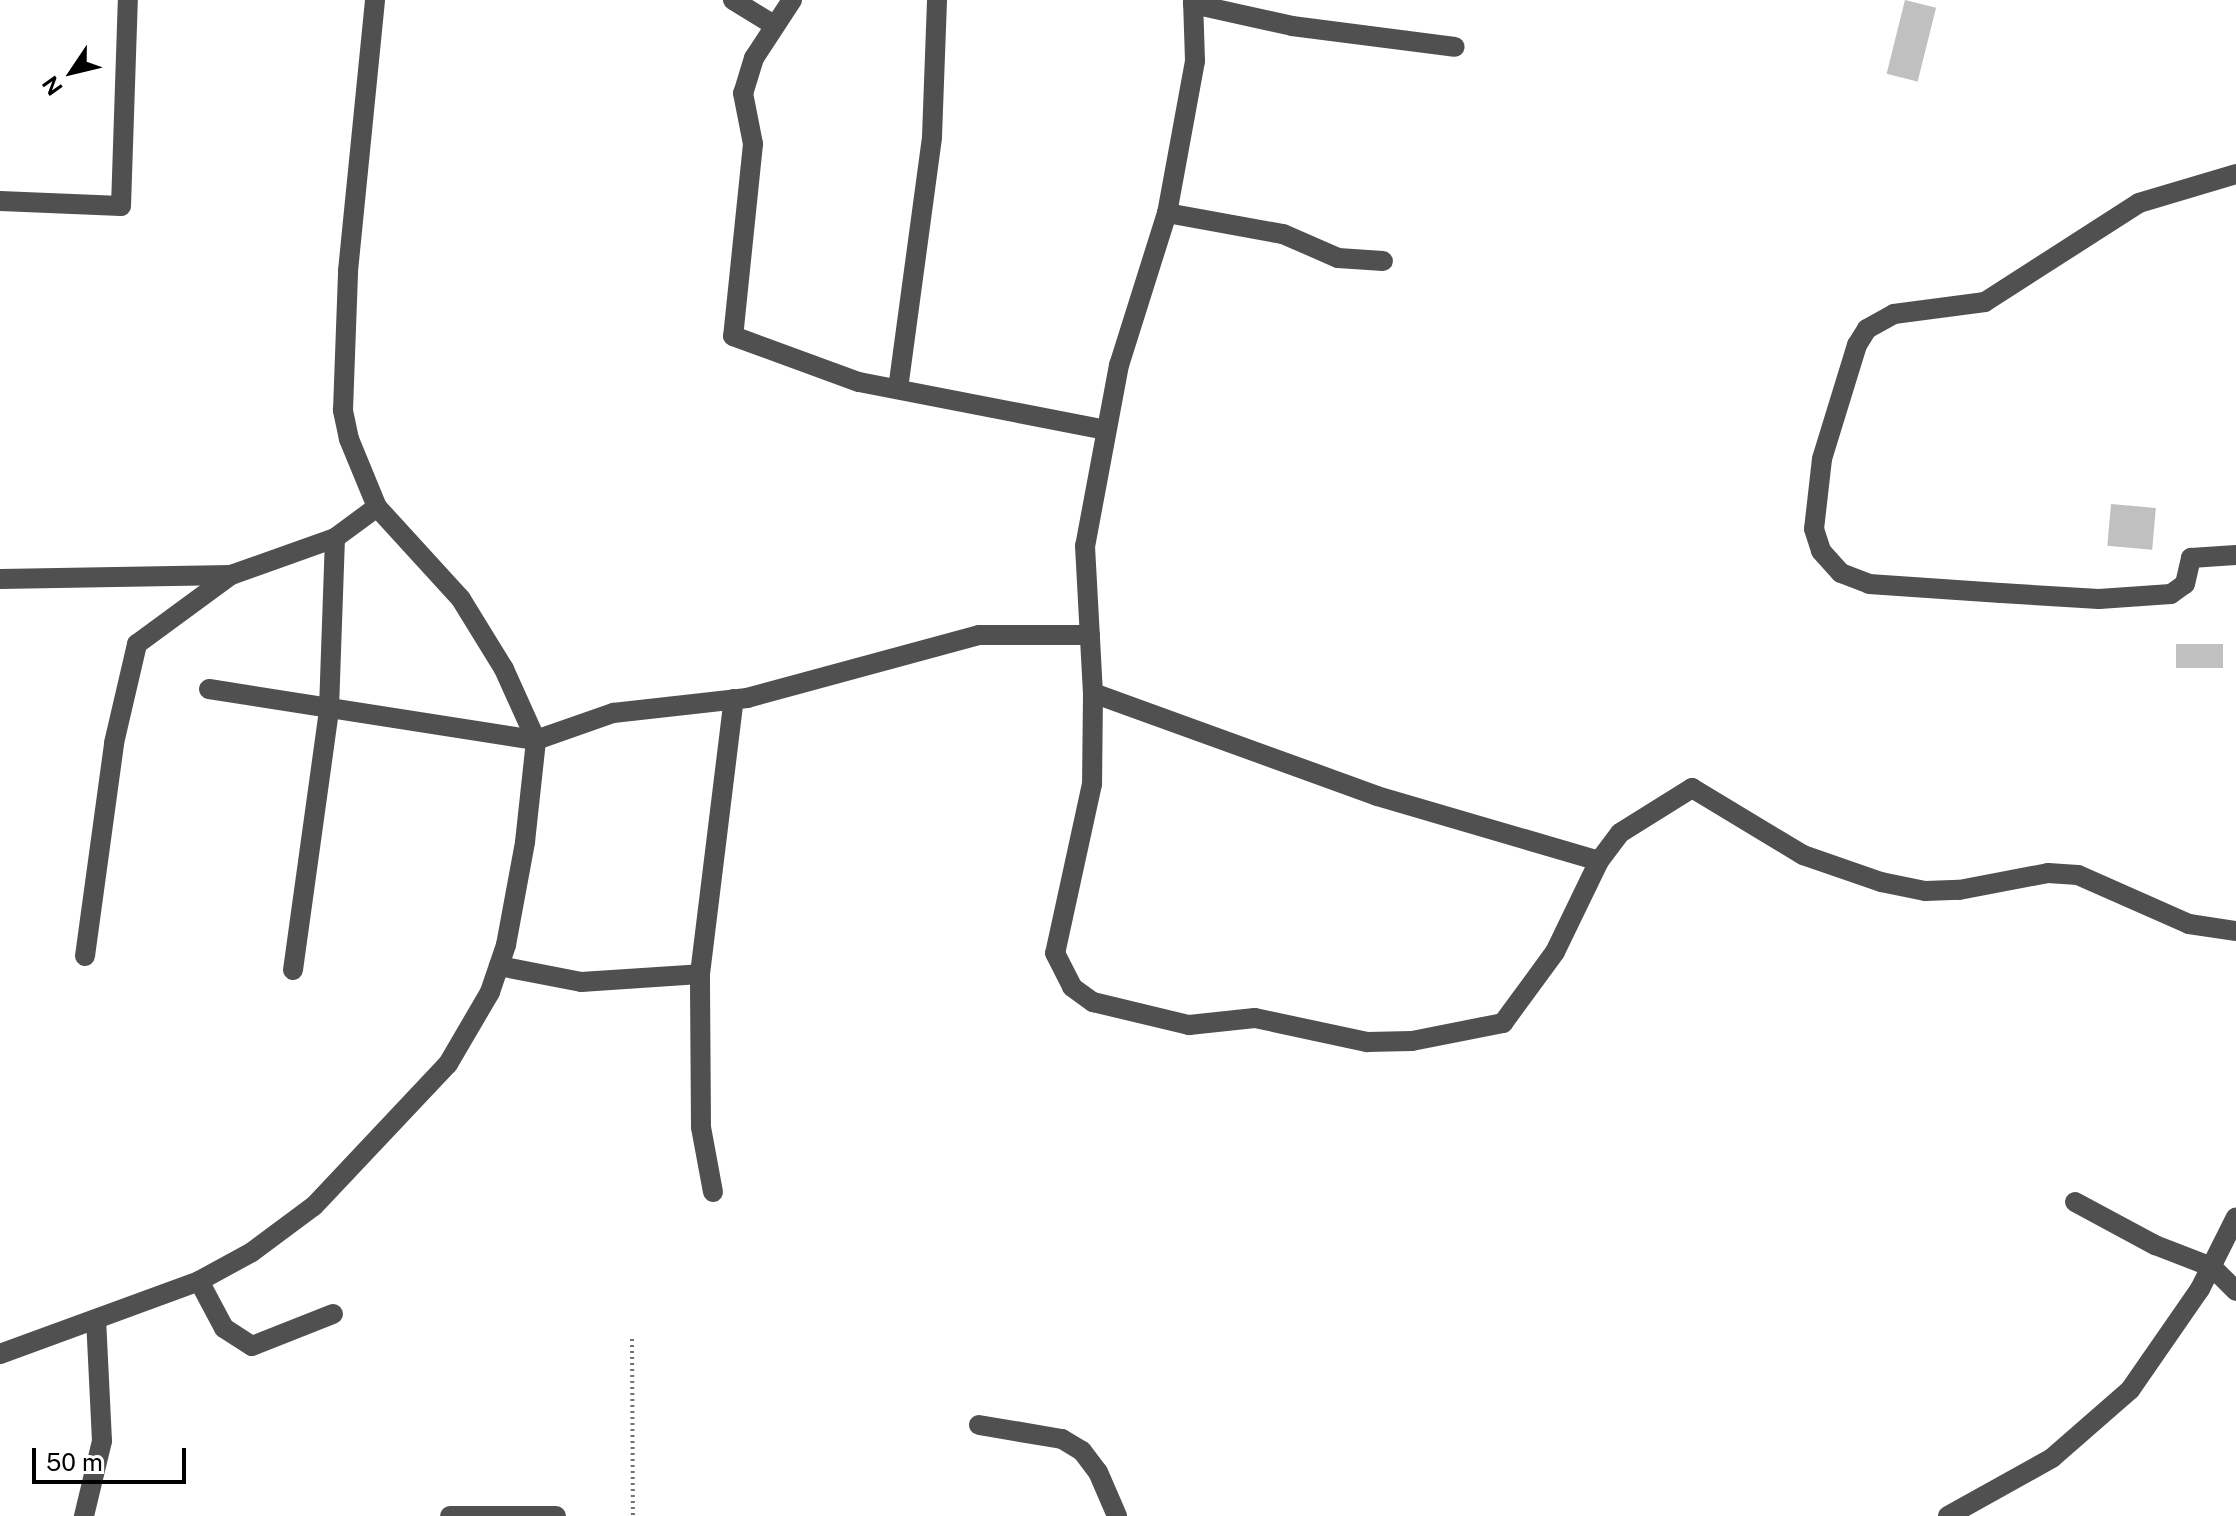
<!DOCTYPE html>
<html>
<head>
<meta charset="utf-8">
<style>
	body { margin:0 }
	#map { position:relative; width:2236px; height:1516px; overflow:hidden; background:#fff; font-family:"Public Sans",sans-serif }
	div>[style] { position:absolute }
	.building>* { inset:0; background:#c0c0c0; transform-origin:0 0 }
	.path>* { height:4px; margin-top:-2px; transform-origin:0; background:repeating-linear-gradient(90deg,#727272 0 2px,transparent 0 6px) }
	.minor>* { height:20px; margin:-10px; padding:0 10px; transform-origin:10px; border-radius:10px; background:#505050 }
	span { translate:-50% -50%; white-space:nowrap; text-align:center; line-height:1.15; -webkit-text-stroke:6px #fff; paint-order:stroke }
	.north { position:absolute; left:32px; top:32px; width:80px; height:80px; -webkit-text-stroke:6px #fff; paint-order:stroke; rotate:235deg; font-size:22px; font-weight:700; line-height:32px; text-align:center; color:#000 }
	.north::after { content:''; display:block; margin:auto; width:28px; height:36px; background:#000; clip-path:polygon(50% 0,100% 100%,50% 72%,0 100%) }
	.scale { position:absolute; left:32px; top:1448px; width:154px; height:36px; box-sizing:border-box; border:4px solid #000; border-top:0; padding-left:10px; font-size:24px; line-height:28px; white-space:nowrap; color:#000; -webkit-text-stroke:6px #fff; paint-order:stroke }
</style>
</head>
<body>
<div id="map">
	<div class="building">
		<i style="left:1905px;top:0;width:32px;height:76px;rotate:14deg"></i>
		<i style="left:2111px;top:504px;width:45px;height:42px;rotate:5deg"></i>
		<i style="left:2176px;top:644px;width:47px;height:24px"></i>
	</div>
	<div class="path">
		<i style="left:632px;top:1339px;width:177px;rotate:89.7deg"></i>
	</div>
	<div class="minor">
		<i style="left:733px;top:0;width:48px;rotate:31.4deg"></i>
		<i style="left:792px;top:0;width:69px;rotate:123.2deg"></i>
		<i style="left:754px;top:58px;width:37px;rotate:107deg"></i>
		<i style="left:743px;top:93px;width:52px;rotate:78.9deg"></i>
		<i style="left:753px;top:144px;width:193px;rotate:95.9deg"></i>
		<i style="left:733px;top:336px;width:134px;rotate:20.1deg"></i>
		<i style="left:859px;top:382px;width:251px;rotate:11deg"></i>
		<i style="left:1193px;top:0;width:61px;rotate:88.1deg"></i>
		<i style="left:1195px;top:61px;width:155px;rotate:100.4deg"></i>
		<i style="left:1167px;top:213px;width:159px;rotate:107.5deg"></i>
		<i style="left:1119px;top:365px;width:184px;rotate:100.6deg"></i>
		<i style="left:1085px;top:546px;width:147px;rotate:86.9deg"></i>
		<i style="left:1093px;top:693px;width:91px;rotate:90.6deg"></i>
		<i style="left:1092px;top:784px;width:173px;rotate:102.3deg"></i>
		<i style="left:1055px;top:953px;width:38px;rotate:63deg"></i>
		<i style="left:1072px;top:987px;width:26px;rotate:36deg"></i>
		<i style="left:1093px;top:1002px;width:99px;rotate:13.5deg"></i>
		<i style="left:1189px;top:1025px;width:66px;rotate:-6.1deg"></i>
		<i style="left:1255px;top:1018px;width:115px;rotate:12.1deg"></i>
		<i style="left:1367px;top:1042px;width:45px;rotate:-1.3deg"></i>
		<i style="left:1412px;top:1041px;width:93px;rotate:-11.2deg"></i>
		<i style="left:1503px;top:1023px;width:88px;rotate:-53.8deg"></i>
		<i style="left:1555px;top:952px;width:101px;rotate:-64.2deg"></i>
		<i style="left:1599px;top:861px;width:35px;rotate:-53deg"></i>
		<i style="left:1620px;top:833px;width:85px;rotate:-32deg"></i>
		<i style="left:1692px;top:788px;width:130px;rotate:31.1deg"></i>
		<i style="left:1803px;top:855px;width:83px;rotate:19.1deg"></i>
		<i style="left:1881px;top:882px;width:45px;rotate:11.6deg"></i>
		<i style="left:1925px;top:891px;width:34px;rotate:-2deg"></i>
		<i style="left:1959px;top:890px;width:91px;rotate:-10.8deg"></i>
		<i style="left:2048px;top:873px;width:30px;rotate:4deg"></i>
		<i style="left:2078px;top:875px;width:121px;rotate:23.8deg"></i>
		<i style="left:2189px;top:924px;width:48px;rotate:8.5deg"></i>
		<i style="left:1193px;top:4px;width:101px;rotate:12.5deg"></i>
		<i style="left:1292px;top:26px;width:164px;rotate:7.3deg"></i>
		<i style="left:2236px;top:174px;width:101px;rotate:163.4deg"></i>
		<i style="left:2139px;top:203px;width:183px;rotate:147.3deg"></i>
		<i style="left:1985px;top:302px;width:92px;rotate:172.5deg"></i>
		<i style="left:1894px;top:314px;width:31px;rotate:151deg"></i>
		<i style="left:1867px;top:329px;width:19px;rotate:122deg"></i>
		<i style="left:1857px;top:345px;width:119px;rotate:107.1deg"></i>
		<i style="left:1822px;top:459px;width:70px;rotate:96.5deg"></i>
		<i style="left:1814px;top:529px;width:23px;rotate:72deg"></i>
		<i style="left:1821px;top:551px;width:30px;rotate:48deg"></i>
		<i style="left:1841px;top:573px;width:30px;rotate:21deg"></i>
		<i style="left:1869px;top:584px;width:132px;rotate:3.9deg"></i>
		<i style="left:2001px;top:593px;width:98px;rotate:3.5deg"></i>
		<i style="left:2099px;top:599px;width:72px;rotate:-4deg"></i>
		<i style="left:2171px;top:594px;width:17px;rotate:-36deg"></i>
		<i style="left:2185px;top:584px;width:27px;rotate:-77deg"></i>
		<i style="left:2191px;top:558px;width:45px;rotate:-3.8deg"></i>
		<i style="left:0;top:201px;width:121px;rotate:2.4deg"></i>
		<i style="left:121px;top:206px;width:206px;rotate:-88.1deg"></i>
		<i style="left:1167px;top:213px;width:118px;rotate:10.3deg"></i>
		<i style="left:1283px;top:234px;width:60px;rotate:23.6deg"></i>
		<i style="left:1338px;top:258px;width:45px;rotate:3.8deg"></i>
		<i style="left:898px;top:389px;width:254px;rotate:-82.3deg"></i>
		<i style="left:932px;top:137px;width:137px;rotate:-87.9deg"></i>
		<i style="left:0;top:579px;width:231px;rotate:-1deg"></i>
		<i style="left:231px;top:575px;width:110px;rotate:-19.6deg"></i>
		<i style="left:335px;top:538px;width:52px;rotate:-36.4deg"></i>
		<i style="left:209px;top:689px;width:331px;rotate:8.9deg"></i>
		<i style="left:536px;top:740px;width:82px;rotate:-19.3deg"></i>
		<i style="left:613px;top:713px;width:135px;rotate:-6.4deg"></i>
		<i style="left:747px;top:698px;width:240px;rotate:-15.2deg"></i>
		<i style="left:979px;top:635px;width:111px"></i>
		<i style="left:1093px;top:693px;width:302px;rotate:19.9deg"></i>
		<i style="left:1377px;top:796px;width:231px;rotate:16.3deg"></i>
		<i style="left:85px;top:956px;width:215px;rotate:-82.2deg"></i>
		<i style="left:114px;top:743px;width:102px;rotate:-76.9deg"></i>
		<i style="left:137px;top:644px;width:117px;rotate:-36.3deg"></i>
		<i style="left:499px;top:966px;width:84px;rotate:11deg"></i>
		<i style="left:581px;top:982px;width:119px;rotate:-3.8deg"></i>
		<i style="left:293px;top:970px;width:263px;rotate:-82.1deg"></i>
		<i style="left:329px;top:709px;width:171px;rotate:-88deg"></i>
		<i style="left:713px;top:1192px;width:66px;rotate:-100.5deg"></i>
		<i style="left:701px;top:1127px;width:153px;rotate:-90.4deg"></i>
		<i style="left:700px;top:974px;width:277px;rotate:-83deg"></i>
		<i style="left:2075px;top:1202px;width:91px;rotate:28.3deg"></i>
		<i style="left:2155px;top:1245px;width:61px;rotate:21.1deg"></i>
		<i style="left:2212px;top:1267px;width:34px;rotate:45deg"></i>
		<i style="left:199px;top:1281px;width:53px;rotate:62deg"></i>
		<i style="left:224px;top:1328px;width:33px;rotate:33deg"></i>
		<i style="left:252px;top:1346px;width:87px;rotate:-21.6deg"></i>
		<i style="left:0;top:1354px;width:212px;rotate:-20.1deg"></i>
		<i style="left:199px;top:1281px;width:60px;rotate:-28.7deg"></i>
		<i style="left:252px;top:1252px;width:77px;rotate:-36.6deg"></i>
		<i style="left:314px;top:1206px;width:195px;rotate:-46.7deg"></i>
		<i style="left:448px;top:1064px;width:83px;rotate:-59.7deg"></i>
		<i style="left:490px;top:992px;width:50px;rotate:-71.2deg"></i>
		<i style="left:506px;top:945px;width:105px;rotate:-79.5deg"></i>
		<i style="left:525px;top:842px;width:103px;rotate:-83.8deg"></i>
		<i style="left:536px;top:740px;width:78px;rotate:-114.3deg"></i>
		<i style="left:504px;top:669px;width:82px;rotate:-121.6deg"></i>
		<i style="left:461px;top:599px;width:125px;rotate:-132.4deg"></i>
		<i style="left:377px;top:507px;width:74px;rotate:-112.4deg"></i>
		<i style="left:349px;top:439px;width:30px;rotate:-102deg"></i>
		<i style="left:343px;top:410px;width:139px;rotate:-87.9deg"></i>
		<i style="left:348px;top:271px;width:272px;rotate:-84.3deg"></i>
		<i style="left:979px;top:1425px;width:84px;rotate:9.6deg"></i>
		<i style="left:1062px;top:1439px;width:23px;rotate:31deg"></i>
		<i style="left:1082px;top:1451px;width:26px;rotate:53deg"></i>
		<i style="left:1098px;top:1472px;width:48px;rotate:66.6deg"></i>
		<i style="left:84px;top:1516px;width:77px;rotate:-76.5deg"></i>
		<i style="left:102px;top:1441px;width:122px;rotate:-92.8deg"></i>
		<i style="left:450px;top:1516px;width:106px"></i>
		<i style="left:1948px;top:1516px;width:119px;rotate:-29.1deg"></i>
		<i style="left:2052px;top:1458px;width:103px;rotate:-41.1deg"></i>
		<i style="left:2130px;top:1390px;width:123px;rotate:-55.3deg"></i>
		<i style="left:2200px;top:1289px;width:80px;rotate:-63.4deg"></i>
	</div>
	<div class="north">N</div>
	<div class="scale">50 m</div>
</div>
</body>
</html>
